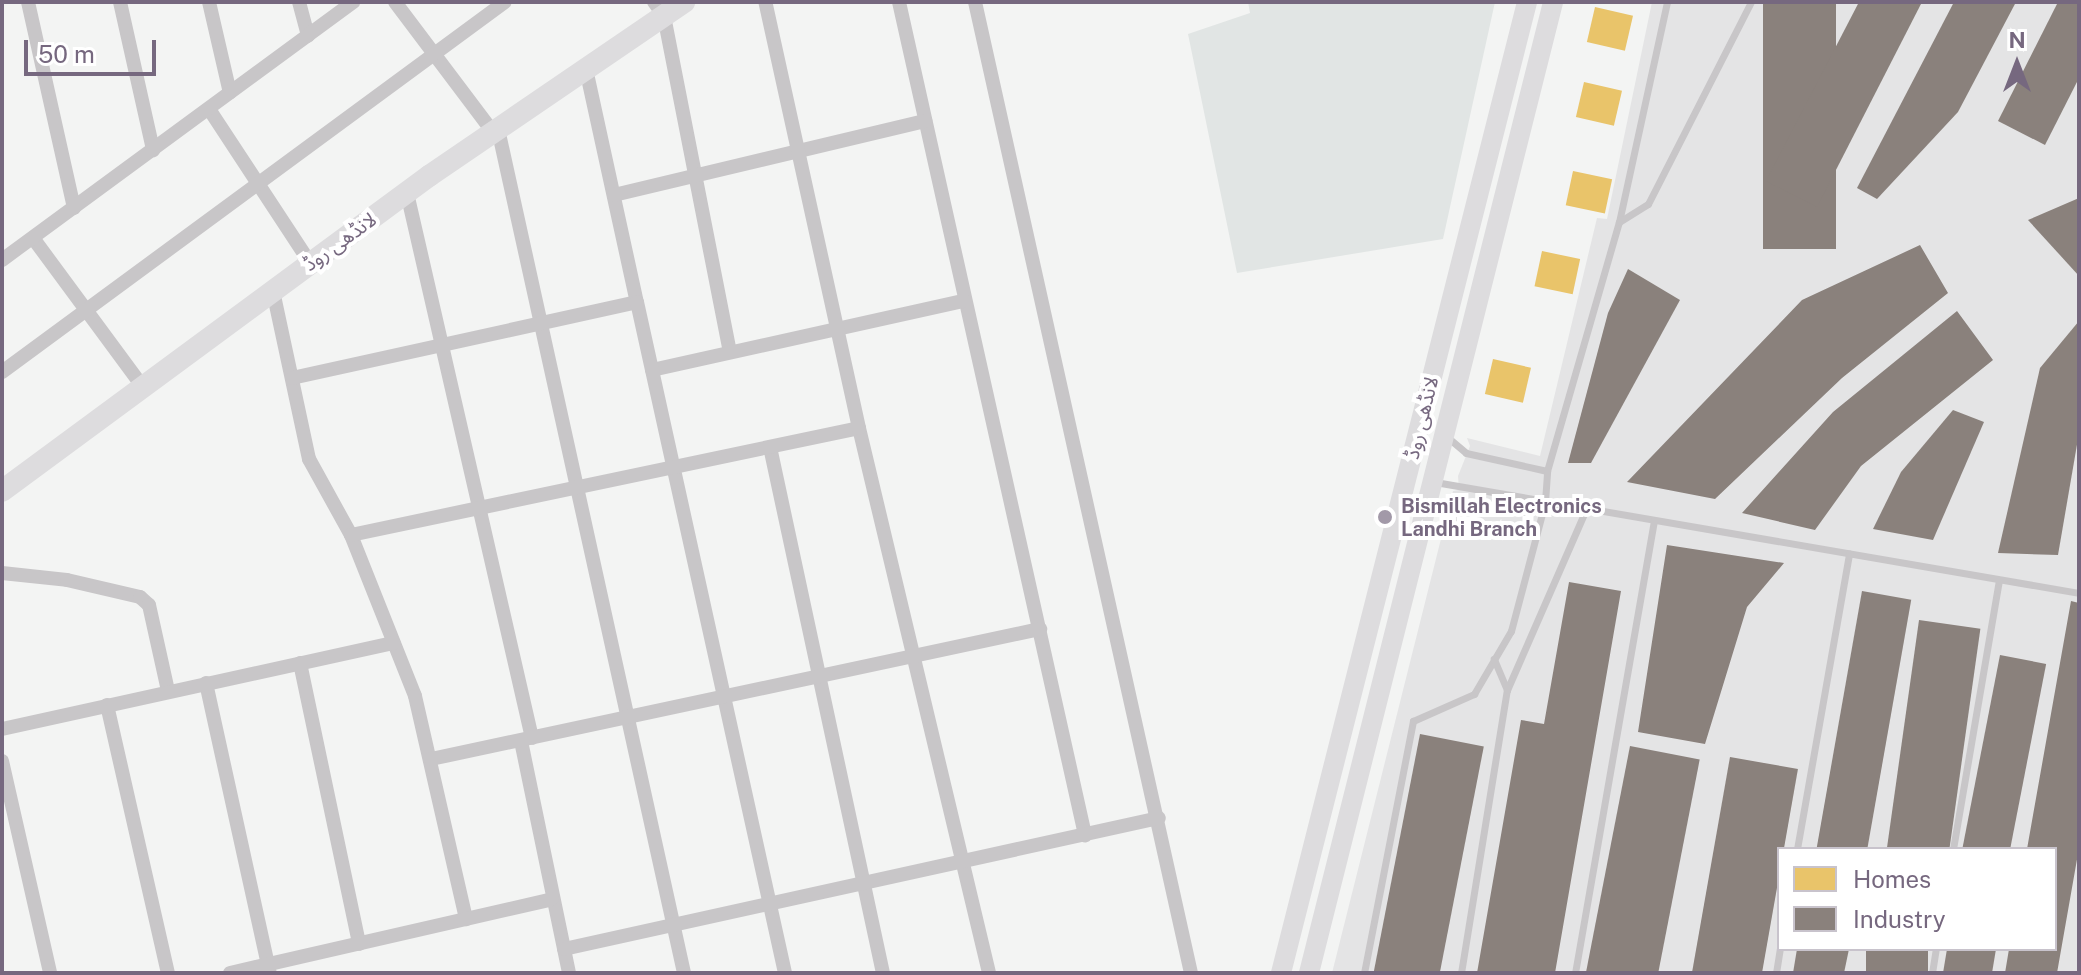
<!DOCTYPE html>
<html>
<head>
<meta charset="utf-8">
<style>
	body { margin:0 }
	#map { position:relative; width:2081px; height:975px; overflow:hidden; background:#f3f4f3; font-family:"Public Sans","Noto Sans Arabic",sans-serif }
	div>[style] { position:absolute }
	.built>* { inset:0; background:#e4e4e5 }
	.green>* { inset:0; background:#e1e5e4 }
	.homes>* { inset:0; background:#e9c46a; transform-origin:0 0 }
	.industry>* { inset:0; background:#8a817c; transform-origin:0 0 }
	.service>* { height:7px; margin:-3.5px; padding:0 3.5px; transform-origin:3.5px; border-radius:3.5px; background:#c8c6c8 }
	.minor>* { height:14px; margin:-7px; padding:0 7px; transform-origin:7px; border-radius:7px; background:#c8c6c8 }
	.secondary>* { height:20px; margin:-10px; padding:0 10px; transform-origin:10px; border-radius:10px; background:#dddcde }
	.primary>* { height:22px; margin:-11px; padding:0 11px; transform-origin:11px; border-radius:11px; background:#dddcde }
	.dots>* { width:22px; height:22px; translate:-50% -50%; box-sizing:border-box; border:4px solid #fff; border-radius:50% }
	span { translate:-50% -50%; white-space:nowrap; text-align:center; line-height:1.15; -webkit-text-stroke:8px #fff; paint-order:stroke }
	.street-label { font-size:20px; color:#76687f }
	.poi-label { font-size:20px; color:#76687f; font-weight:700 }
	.left { translate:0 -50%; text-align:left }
	.frame { position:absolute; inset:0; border:4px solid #76687f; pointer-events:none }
	.legend { position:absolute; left:1777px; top:847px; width:280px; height:104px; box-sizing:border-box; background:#fff; border:2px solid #c8c3cc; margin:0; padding:10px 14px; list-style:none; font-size:24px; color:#76687f }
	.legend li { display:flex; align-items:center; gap:16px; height:40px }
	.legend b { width:40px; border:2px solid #c8c3cc }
	.north { position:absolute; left:1977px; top:24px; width:80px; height:80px; -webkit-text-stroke:6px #fff; paint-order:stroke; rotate:0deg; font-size:22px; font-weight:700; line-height:32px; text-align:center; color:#76687f }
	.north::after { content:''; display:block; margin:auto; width:28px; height:36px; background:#76687f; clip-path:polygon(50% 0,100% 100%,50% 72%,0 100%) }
	.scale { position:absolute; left:24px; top:40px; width:132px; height:36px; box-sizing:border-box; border:4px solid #76687f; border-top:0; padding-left:10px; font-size:24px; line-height:28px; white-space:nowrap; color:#76687f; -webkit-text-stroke:6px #fff; paint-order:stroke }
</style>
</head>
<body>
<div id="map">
	<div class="built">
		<i style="clip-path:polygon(evenodd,1652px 2px,2079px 2px,2079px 973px,1332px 973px,1453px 491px,1459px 490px,1458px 476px,1470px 446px,1467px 438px,1540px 456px,1597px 218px,1607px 219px,1652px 2px,1779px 849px,2055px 849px,2055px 949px,1779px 949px,1779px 849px)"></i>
	</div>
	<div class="green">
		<i style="clip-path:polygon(1248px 2px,1495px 2px,1443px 239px,1237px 273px,1188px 34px,1250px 13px)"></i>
	</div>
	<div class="homes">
		<i style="left:1595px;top:7px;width:39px;height:36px;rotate:13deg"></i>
		<i style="left:1584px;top:82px;width:39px;height:36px;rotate:13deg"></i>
		<i style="left:1573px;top:171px;width:40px;height:35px;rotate:12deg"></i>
		<i style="left:1542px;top:251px;width:39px;height:36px;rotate:12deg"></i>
		<i style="left:1493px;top:359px;width:39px;height:36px;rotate:13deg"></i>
	</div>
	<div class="industry">
		<i style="left:1763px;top:2px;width:73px;height:247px"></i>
		<i style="clip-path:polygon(1859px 2px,1922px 2px,1817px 207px,1766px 181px)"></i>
		<i style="clip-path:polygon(1954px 2px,2016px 2px,1958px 112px,1877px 199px,1857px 188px)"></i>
		<i style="clip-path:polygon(2058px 2px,2079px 2px,2079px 78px,2045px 145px,1998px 121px)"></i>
		<i style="clip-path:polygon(2079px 198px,2079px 276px,2028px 220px)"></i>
		<i style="clip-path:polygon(1920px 245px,1948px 293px,1842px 378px,1715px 499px,1627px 482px,1802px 300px)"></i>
		<i style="clip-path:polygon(1628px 269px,1680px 300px,1591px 463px,1568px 463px,1608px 313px)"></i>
		<i style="clip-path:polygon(1957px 311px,1993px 360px,1861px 466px,1815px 530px,1742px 513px,1833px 412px)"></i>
		<i style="clip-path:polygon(2079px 321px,2079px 433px,2058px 555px,1998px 553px,2040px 368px)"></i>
		<i style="clip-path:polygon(1953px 410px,1984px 422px,1933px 540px,1873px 529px,1901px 472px)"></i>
		<i style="clip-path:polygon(1667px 545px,1784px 563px,1747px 607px,1705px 744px,1638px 732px)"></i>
		<i style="clip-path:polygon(1569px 582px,1621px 591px,1555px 973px,1477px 973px,1521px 720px,1544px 724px)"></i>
		<i style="left:1862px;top:591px;width:50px;height:262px;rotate:10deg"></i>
		<i style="clip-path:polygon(2071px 601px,2079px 603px,2079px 848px,2057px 973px,2005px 973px,2009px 949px,2055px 949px,2055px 849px,2027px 849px)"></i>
		<i style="left:1919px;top:620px;width:62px;height:232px;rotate:8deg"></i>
		<i style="left:2000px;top:655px;width:47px;height:197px;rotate:11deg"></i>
		<i style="left:1420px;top:734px;width:65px;height:243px;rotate:11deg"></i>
		<i style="left:1630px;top:746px;width:71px;height:231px;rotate:11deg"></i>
		<i style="left:1730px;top:757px;width:69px;height:220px;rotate:10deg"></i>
		<i style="clip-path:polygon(1797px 949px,1849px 949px,1844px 973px,1793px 973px)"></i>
		<i style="left:1866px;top:949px;width:62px;height:24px"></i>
		<i style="clip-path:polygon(1947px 949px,1996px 949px,1992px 973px,1943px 973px)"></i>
	</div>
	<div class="service">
		<i style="left:1619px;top:222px;width:225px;rotate:-77.7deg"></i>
		<i style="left:1446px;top:436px;width:26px;rotate:40deg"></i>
		<i style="left:1466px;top:453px;width:83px;rotate:12.5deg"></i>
		<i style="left:1435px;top:482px;width:653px;rotate:9.78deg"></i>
		<i style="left:1507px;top:690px;width:197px;rotate:-66.4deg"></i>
		<i style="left:1797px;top:849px;width:300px;rotate:-80deg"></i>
		<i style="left:1953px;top:849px;width:273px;rotate:-80.3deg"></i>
		<i style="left:1364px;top:973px;width:257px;rotate:-79deg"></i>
		<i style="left:1413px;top:721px;width:67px;rotate:-23.9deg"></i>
		<i style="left:1474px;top:694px;width:73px;rotate:-59.6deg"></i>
		<i style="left:1511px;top:631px;width:133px;rotate:-75.2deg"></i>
		<i style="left:1545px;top:502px;width:31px;rotate:-86deg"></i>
		<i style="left:1547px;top:471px;width:259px;rotate:-73.9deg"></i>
		<i style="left:1619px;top:222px;width:34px;rotate:-32deg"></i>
		<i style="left:1648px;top:204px;width:227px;rotate:-63deg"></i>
		<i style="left:1461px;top:973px;width:287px;rotate:-80.8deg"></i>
		<i style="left:1507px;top:690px;width:34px;rotate:-113deg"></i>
		<i style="left:1575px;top:973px;width:459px;rotate:-80.1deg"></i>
		<i style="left:1776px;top:973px;width:24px;rotate:-81deg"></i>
		<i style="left:1932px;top:973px;width:24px;rotate:-81deg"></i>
	</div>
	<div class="minor">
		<i style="left:28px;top:2px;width:211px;rotate:77.4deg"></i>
		<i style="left:120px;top:2px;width:152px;rotate:77.4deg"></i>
		<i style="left:209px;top:2px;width:93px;rotate:77deg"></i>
		<i style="left:299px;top:2px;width:35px;rotate:75deg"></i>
		<i style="left:395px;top:2px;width:163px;rotate:53deg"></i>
		<i style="left:654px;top:2px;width:17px;rotate:54deg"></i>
		<i style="left:664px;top:16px;width:342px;rotate:78.9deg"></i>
		<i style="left:899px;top:2px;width:854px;rotate:77.41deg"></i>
		<i style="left:975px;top:2px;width:995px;rotate:77.46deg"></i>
		<i style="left:586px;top:69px;width:239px;rotate:77.7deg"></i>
		<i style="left:209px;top:109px;width:186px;rotate:56.7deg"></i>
		<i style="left:498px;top:129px;width:864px;rotate:77.57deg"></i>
		<i style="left:407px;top:193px;width:559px;rotate:77.08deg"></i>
		<i style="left:614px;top:195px;width:320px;rotate:-13.4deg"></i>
		<i style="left:33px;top:238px;width:185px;rotate:53.6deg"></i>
		<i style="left:2px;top:260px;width:436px;rotate:-36.3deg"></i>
		<i style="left:273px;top:291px;width:172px;rotate:77.9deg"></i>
		<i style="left:309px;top:459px;width:87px;rotate:61.1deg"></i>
		<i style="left:351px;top:535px;width:173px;rotate:68.3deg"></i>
		<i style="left:415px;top:696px;width:229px;rotate:77.1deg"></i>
		<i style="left:652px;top:370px;width:319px;rotate:-12.5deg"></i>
		<i style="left:2px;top:372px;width:624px;rotate:-36.34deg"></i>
		<i style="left:292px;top:378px;width:353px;rotate:-12.4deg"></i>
		<i style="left:637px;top:302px;width:687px;rotate:77.56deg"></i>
		<i style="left:859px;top:428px;width:560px;rotate:76.58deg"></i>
		<i style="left:770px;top:447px;width:538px;rotate:77.88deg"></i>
		<i style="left:351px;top:535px;width:519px;rotate:-11.89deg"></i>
		<i style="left:859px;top:428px;width:436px;rotate:-102.4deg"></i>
		<i style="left:2px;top:573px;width:65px;rotate:6.1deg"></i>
		<i style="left:67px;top:580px;width:75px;rotate:13.1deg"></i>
		<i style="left:140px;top:597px;width:12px;rotate:42deg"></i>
		<i style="left:149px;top:605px;width:88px;rotate:77.5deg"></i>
		<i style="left:300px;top:663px;width:287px;rotate:78.1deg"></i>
		<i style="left:206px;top:683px;width:297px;rotate:77.6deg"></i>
		<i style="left:107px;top:705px;width:275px;rotate:77.2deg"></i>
		<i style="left:2px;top:729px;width:401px;rotate:-12.4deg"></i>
		<i style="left:521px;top:741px;width:237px;rotate:78.3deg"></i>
		<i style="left:431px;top:759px;width:623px;rotate:-12.05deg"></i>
		<i style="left:2px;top:761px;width:217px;rotate:77.2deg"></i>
		<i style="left:564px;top:949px;width:609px;rotate:-12.42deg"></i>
		<i style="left:230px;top:973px;width:330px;rotate:-12.9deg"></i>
	</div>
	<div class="secondary">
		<i style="left:1281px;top:973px;width:1002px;rotate:-75.78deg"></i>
		<i style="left:1309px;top:973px;width:1001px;rotate:-75.89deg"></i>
	</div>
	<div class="primary">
		<i style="left:2px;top:491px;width:531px;rotate:-36.42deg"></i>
		<i style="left:429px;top:176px;width:309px;rotate:-34.3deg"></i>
	</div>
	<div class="dots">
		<i style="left:1385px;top:517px;background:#a299a8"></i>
	</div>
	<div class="street-label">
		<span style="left:340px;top:242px;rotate:-36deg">لانڈھی روڈ</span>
		<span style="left:1422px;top:418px;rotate:-76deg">لانڈھی روڈ</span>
	</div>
	<div class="poi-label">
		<span class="left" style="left:1401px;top:518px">Bismillah Electronics<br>Landhi Branch</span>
	</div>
	<div class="frame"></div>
	<ul class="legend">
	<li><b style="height:22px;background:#e9c46a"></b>Homes</li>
	<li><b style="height:22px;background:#8a817c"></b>Industry</li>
	</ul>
	<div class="north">N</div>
	<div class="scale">50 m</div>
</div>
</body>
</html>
